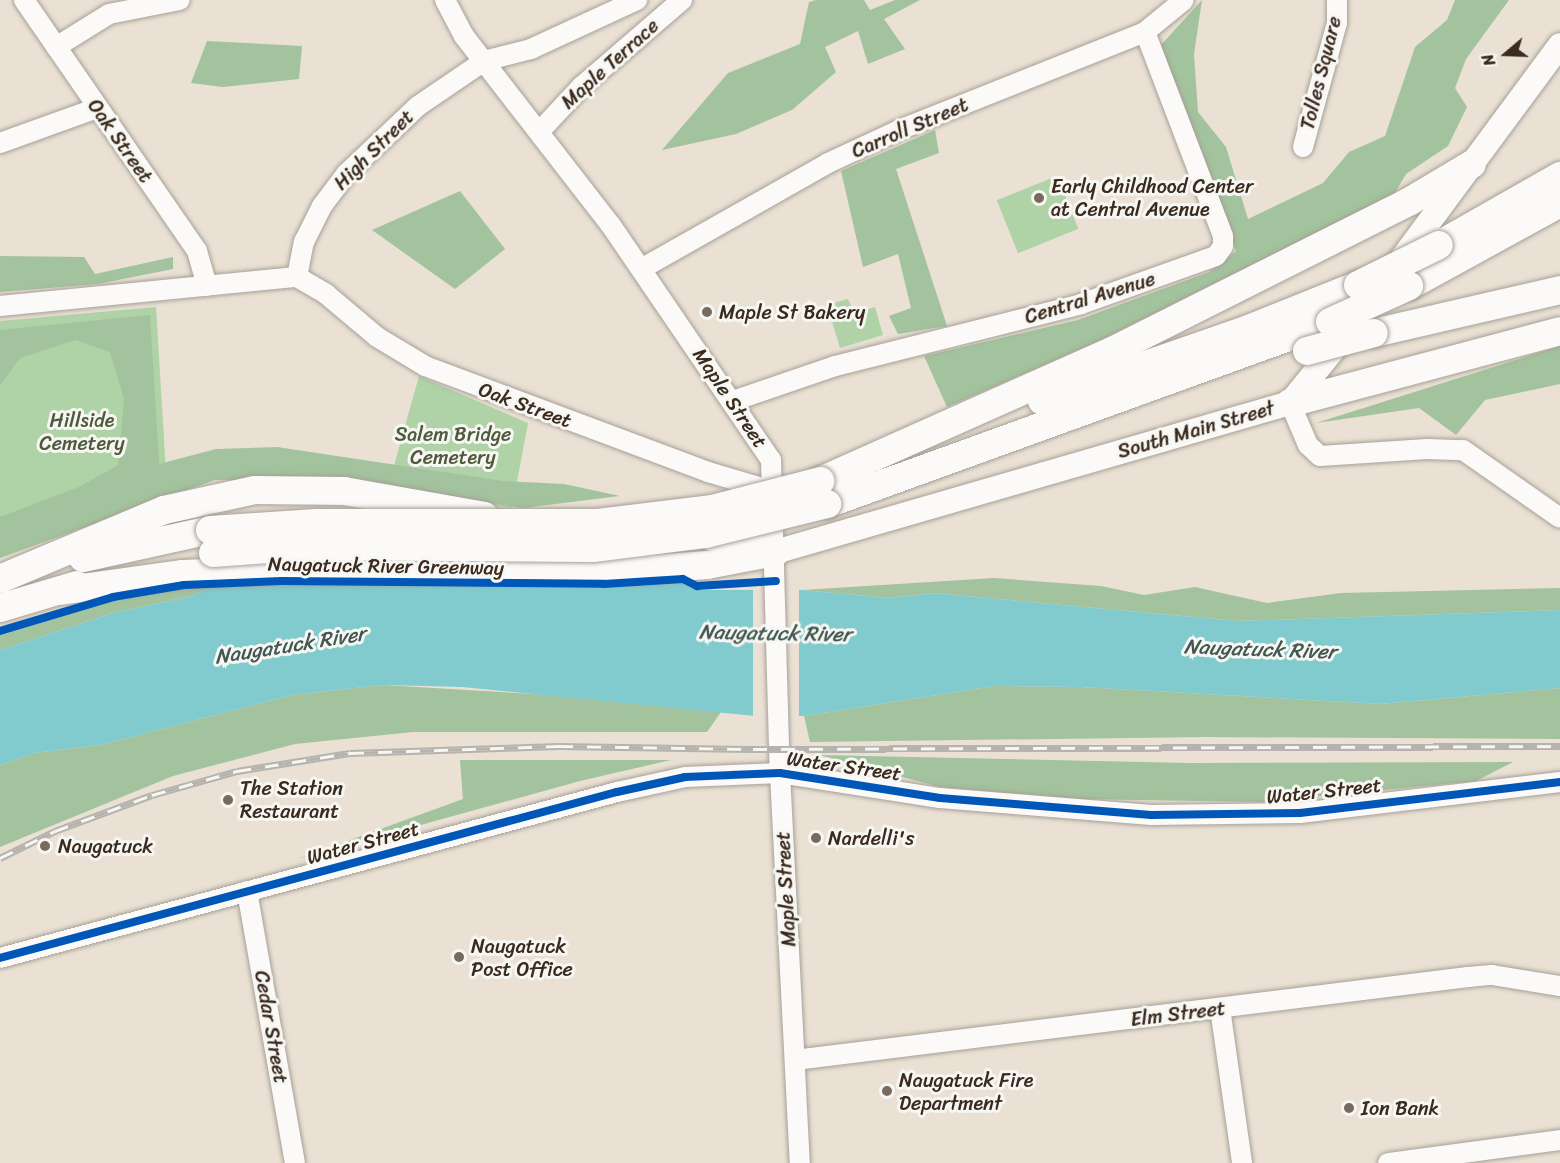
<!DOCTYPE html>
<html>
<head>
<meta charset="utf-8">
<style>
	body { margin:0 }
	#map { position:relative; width:1560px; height:1163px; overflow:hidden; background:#eae1d4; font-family:Sriracha,sans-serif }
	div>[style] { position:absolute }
	.green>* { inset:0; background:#afd2a7; transform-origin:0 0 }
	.forest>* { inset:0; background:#a2c39d }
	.water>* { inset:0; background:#81cbce }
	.pier>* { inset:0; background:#eae1d4; transform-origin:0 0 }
	.roads { filter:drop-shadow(0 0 2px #a7a097) drop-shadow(0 0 2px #a7a097) }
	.minor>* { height:20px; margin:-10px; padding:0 10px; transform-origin:10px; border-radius:10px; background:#fcfaf9 }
	.major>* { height:24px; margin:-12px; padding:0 12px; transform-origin:12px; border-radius:12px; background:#fcfaf9 }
	.highway>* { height:28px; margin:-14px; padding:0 14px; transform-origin:14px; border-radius:14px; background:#fcfaf9 }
	.rail>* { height:7px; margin-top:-3.5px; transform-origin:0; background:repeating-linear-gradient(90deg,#f6f6f2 0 14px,#b6b3af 0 28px); box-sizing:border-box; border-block:2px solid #b6b3af }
	.bridges { filter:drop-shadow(0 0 2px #a7a097) drop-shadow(0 0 2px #a7a097) }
	.highway-bridge>* { height:28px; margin:-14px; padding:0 14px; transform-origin:14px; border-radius:14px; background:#fcfaf9 }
	.cycleway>* { height:8px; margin:-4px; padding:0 4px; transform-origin:4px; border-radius:4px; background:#0057b8 }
	.dots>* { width:16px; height:16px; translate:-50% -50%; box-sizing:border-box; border:3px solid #f6f6f2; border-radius:50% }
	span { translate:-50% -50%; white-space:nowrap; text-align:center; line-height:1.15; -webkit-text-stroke:6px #f6f6f2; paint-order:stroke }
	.street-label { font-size:20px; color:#3b2a1e }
	.poi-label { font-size:20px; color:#3b2a1e }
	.left { translate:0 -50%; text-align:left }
	.park-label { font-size:20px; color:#4f593c }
	.water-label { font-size:21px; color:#425752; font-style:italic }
	.north { position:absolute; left:1476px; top:24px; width:60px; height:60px; -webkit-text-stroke:4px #f6f6f2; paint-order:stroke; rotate:251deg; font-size:16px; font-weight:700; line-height:24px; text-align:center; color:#3b2a1e }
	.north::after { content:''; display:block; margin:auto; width:21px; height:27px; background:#3b2a1e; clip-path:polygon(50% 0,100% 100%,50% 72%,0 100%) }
</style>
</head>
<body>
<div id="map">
	<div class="green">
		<i style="left:1057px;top:176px;width:57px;height:65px;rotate:68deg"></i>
		<i style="clip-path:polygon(848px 299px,854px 313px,875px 307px,883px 335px,840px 348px,827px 305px)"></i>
		<i style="clip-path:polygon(156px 307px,167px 489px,0 551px,0 321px)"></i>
		<i style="clip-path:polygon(419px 376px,528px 423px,512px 508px,388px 487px)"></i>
	</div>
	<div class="forest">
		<i style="clip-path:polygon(816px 0,864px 0,870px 10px,895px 0,920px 0,884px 19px,905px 49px,868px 64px,858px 31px,825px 47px,836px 72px,792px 110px,736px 134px,662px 150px,728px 73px,800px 44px,809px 2px)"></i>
		<i style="clip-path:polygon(1202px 0,1194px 54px,1198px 112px,1226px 147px,1248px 219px,1323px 183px,1349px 152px,1385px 136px,1415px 47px,1447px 20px,1455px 0,1509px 0,1466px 59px,1455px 88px,1467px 107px,1448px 146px,1406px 174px,1392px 198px,1186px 304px,947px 407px,924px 356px,1078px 320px,1209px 272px,1236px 251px,1160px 46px)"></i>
		<i style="clip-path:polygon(207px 41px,302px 46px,299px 79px,223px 87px,191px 83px)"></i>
		<i style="clip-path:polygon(935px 130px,939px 153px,896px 169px,947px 326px,898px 334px,889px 316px,911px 308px,898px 254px,863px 267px,841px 171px)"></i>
		<i style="clip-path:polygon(460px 191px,505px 249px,455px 289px,372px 230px)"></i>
		<i style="clip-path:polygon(0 256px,84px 257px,95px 274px,173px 257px,173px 269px,98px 284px,0 292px)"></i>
		<i style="clip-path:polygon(150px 315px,159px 464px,216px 449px,277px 447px,503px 481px,564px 484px,620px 496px,523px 508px,348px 481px,215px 480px,0 558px,0 517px,79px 487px,118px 465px,124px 399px,110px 352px,75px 340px,20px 358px,0 386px,0 330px)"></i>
		<i style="clip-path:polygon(1560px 346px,1560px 384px,1485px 400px,1456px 435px,1419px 408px,1316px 423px)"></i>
		<i style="clip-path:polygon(994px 578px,1101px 586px,1144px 595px,1195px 587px,1267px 603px,1341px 593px,1560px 588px,1560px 610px,1237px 621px,933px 593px,888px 598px,802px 590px)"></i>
		<i style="clip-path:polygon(182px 587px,209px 588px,192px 596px,113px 613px,0 650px,0 633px,137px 593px)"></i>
		<i style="clip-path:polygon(383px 685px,567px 696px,721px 712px,707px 732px,413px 732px,295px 744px,173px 776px,0 847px,0 765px,34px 753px,100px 745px,292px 695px)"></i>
		<i style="clip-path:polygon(994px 686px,1081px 687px,1380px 704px,1560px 688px,1560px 739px,1204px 737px,810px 742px,804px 716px)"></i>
		<i style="clip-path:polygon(819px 755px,1189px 763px,1513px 762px,1476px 781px,1261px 802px,1080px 799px,940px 787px)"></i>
		<i style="clip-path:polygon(460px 760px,671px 760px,580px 781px,298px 859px,463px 799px)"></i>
	</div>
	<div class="water">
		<i style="clip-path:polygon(680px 579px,698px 590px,802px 590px,888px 598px,933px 593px,1237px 621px,1560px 610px,1560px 688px,1380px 704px,1081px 687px,994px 686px,804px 716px,755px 716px,462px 687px,383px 685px,292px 695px,100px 745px,34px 753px,0 765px,0 650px,113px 613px,192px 596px,219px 582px)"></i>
	</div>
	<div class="pier">
		<i style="left:753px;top:589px;width:46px;height:129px"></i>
	</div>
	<div class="roads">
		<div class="minor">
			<i style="left:24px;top:0;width:305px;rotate:55.4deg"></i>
			<i style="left:197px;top:251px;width:36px;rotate:74deg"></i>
			<i style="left:445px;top:0;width:41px;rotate:62.2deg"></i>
			<i style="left:464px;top:36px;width:238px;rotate:52.2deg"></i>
			<i style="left:610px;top:224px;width:286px;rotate:55.7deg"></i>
			<i style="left:771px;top:460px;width:313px;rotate:88.4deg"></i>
			<i style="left:780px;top:773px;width:391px;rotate:87.1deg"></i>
			<i style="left:56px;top:47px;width:62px;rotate:-31.9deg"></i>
			<i style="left:109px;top:14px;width:72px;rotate:-11.2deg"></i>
			<i style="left:540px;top:131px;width:62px;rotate:-47deg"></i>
			<i style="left:582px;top:86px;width:132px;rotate:-40.7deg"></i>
			<i style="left:0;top:143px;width:103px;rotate:-19.8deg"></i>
			<i style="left:1303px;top:147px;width:129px;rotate:-74.7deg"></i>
			<i style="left:1337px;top:23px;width:23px;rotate:-90deg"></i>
			<i style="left:641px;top:269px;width:215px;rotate:-29.5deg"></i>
			<i style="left:828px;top:163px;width:78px;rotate:-24.9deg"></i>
			<i style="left:899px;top:130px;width:265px;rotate:-21.7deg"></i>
			<i style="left:1145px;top:32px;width:50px;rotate:-39.4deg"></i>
			<i style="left:297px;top:277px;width:36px;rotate:-79deg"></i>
			<i style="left:304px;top:242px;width:40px;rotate:-63.4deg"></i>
			<i style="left:322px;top:206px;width:40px;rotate:-53deg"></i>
			<i style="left:346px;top:174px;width:99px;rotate:-43.4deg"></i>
			<i style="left:418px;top:106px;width:80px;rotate:-34.3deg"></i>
			<i style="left:484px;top:61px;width:49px;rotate:-14.3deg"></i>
			<i style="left:531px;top:49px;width:117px;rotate:-24.8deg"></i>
			<i style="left:0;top:306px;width:298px;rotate:-5.6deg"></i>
			<i style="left:297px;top:277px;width:34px;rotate:30deg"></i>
			<i style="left:326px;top:294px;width:67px;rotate:40.1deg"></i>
			<i style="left:377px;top:337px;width:56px;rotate:31.1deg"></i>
			<i style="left:425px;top:366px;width:302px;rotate:20.5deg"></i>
			<i style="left:708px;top:472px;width:67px;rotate:16.5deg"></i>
			<i style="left:733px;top:401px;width:108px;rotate:-18.9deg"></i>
			<i style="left:835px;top:366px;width:254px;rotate:-14.1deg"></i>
			<i style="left:1081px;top:304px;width:143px;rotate:-19.6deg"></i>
			<i style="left:1216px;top:256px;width:12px;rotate:-55deg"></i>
			<i style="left:1223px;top:246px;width:10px;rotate:-90deg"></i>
			<i style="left:1223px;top:236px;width:218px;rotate:-110.9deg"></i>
			<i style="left:1290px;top:403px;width:46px;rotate:66.8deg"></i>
			<i style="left:1308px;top:445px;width:16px;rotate:43deg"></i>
			<i style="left:1320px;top:456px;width:107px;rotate:-3.7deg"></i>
			<i style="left:1427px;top:449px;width:36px;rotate:2deg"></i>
			<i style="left:1463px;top:450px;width:118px;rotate:35deg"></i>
			<i style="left:247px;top:891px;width:276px;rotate:80deg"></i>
			<i style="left:0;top:958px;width:639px;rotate:-15.06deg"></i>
			<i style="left:617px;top:792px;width:70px;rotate:-12.4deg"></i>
			<i style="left:685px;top:777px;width:95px;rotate:-2.4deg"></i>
			<i style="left:780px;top:773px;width:162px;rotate:8.9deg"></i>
			<i style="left:940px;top:798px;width:212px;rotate:4.6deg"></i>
			<i style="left:1151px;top:815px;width:149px;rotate:-0.8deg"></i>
			<i style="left:1300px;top:813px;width:262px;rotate:-6.8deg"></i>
			<i style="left:1220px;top:1008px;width:157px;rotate:81.9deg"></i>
			<i style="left:795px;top:1060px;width:678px;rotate:-7.03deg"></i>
			<i style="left:1468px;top:977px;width:24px;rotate:-5deg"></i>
			<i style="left:1492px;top:975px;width:69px;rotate:9.2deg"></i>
			<i style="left:1388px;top:1163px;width:174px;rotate:-7.6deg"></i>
		</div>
		<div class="major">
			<i style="left:1395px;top:268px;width:277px;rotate:-53.5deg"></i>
			<i style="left:775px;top:552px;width:536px;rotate:-16.14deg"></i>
			<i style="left:1290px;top:403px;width:89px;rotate:-50.9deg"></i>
		</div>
		<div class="highway">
			<i style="left:1439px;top:245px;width:139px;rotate:-29.7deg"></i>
			<i style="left:1409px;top:286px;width:172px;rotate:-28.8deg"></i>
			<i style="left:1374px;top:333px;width:191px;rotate:-13deg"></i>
			<i style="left:1042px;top:401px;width:216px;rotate:-19.2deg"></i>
			<i style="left:1246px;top:330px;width:121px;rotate:-21.9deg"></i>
			<i style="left:1290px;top:403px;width:279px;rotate:-14.9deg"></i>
			<i style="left:820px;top:481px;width:320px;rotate:-24deg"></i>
			<i style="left:1112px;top:351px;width:334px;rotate:-26.7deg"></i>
			<i style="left:1410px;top:201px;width:72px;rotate:-30.8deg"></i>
			<i style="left:827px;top:504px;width:535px;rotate:-19.89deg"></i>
			<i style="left:709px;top:536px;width:36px;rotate:2deg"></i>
			<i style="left:745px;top:537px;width:34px;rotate:27deg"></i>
			<i style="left:83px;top:558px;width:130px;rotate:-12.4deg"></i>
			<i style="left:0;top:579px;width:178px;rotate:-22.8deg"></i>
			<i style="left:164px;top:510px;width:93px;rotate:-12.4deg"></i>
			<i style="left:255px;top:490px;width:89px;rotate:0.6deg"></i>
			<i style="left:344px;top:491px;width:143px;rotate:10.1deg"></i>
			<i style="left:60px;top:591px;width:124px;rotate:-7.9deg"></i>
			<i style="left:183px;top:574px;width:94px;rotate:-2.4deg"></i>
			<i style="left:277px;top:570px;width:361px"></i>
			<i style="left:638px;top:570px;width:69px;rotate:-4.1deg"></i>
			<i style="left:707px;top:565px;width:69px;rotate:-10.8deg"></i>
			<i style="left:0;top:608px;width:80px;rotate:-16.6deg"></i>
		</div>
	</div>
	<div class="rail">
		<i style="left:0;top:858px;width:61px;rotate:-26.1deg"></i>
		<i style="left:55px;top:831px;width:103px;rotate:-20.4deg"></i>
		<i style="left:152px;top:795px;width:88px;rotate:-15.8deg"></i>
		<i style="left:237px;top:771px;width:114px;rotate:-9.1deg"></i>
		<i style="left:350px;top:753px;width:209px;rotate:-1.9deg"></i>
		<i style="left:559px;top:746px;width:194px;rotate:0.9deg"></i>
		<i style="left:753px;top:749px;width:807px;rotate:-0.21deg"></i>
	</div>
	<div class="bridges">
		<div class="highway-bridge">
			<i style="left:1358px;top:285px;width:90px;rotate:-26.3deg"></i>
			<i style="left:1330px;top:322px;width:87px;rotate:-24.5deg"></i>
			<i style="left:1307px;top:351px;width:69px;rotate:-15deg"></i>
			<i style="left:210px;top:530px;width:107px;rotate:-3.7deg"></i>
			<i style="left:317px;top:523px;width:281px"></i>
			<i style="left:598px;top:523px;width:115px;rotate:-7deg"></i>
			<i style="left:712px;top:509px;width:112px;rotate:-14.5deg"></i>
			<i style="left:213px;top:553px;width:97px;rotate:-4.1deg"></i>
			<i style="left:310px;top:546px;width:283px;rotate:0.4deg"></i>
			<i style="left:593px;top:548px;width:114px;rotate:-7.1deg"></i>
			<i style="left:706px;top:534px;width:125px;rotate:-13.9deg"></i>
		</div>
	</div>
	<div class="cycleway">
		<i style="left:0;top:631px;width:118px;rotate:-16.7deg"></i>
		<i style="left:113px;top:597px;width:72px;rotate:-9.6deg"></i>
		<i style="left:184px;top:585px;width:97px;rotate:-2.4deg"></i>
		<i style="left:281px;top:581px;width:323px;rotate:0.5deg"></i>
		<i style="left:604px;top:584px;width:79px;rotate:-3.6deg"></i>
		<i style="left:683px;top:579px;width:16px;rotate:27deg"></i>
		<i style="left:697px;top:586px;width:79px;rotate:-3.6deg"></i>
		<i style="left:0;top:958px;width:639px;rotate:-15.06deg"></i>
		<i style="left:617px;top:792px;width:70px;rotate:-12.4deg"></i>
		<i style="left:685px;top:777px;width:95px;rotate:-2.4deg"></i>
		<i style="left:780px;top:773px;width:162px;rotate:8.9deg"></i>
		<i style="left:940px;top:798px;width:212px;rotate:4.6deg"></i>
		<i style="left:1151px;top:815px;width:149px;rotate:-0.8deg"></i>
		<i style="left:1300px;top:813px;width:262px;rotate:-6.8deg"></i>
	</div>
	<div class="dots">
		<i style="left:1039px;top:198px;background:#786a5e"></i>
		<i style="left:707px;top:312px;background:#786a5e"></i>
		<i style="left:228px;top:800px;background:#786a5e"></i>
		<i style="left:816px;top:838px;background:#786a5e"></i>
		<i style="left:45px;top:846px;background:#786a5e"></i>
		<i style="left:459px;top:957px;background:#786a5e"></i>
		<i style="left:887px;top:1091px;background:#786a5e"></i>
		<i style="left:1349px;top:1108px;background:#786a5e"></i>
	</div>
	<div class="street-label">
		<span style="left:610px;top:64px;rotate:-42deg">Maple Terrace</span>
		<span style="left:1321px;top:73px;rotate:-76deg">Tolles Square</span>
		<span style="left:910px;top:128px;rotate:-23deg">Carroll Street</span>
		<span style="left:120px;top:141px;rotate:55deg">Oak Street</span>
		<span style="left:374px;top:150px;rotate:-45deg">High Street</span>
		<span style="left:1090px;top:298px;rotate:-17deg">Central Avenue</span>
		<span style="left:730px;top:398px;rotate:56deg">Maple Street</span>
		<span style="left:525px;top:405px;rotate:20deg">Oak Street</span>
		<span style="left:1196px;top:430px;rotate:-16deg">South Main Street</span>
		<span style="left:386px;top:566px;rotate:1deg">Naugatuck River Greenway</span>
		<span style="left:844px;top:766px;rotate:8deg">Water Street</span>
		<span style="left:1324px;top:791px;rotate:-6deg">Water Street</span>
		<span style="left:363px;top:843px;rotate:-15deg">Water Street</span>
		<span style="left:786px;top:889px;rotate:-93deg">Maple Street</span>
		<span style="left:1178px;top:1014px;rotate:-7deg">Elm Street</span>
		<span style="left:271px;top:1027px;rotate:80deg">Cedar Street</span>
	</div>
	<div class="poi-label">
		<span class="left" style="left:1051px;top:198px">Early Childhood Center<br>at Central Avenue</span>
		<span class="left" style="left:719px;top:312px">Maple St Bakery</span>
		<span class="left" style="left:240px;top:800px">The Station<br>Restaurant</span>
		<span class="left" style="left:828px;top:838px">Nardelli's</span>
		<span class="left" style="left:58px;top:846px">Naugatuck</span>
		<span class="left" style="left:471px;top:958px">Naugatuck<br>Post Office</span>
		<span class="left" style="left:899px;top:1092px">Naugatuck Fire<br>Department</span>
		<span class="left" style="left:1361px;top:1108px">Ion Bank</span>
	</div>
	<div class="park-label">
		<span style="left:82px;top:432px">Hillside<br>Cemetery</span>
		<span style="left:453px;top:446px">Salem Bridge<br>Cemetery</span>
	</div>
	<div class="water-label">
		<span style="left:775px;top:633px;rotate:1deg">Naugatuck River</span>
		<span style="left:290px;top:645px;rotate:-9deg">Naugatuck River</span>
		<span style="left:1260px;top:649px;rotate:2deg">Naugatuck River</span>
	</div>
	<div class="north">N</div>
</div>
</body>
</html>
